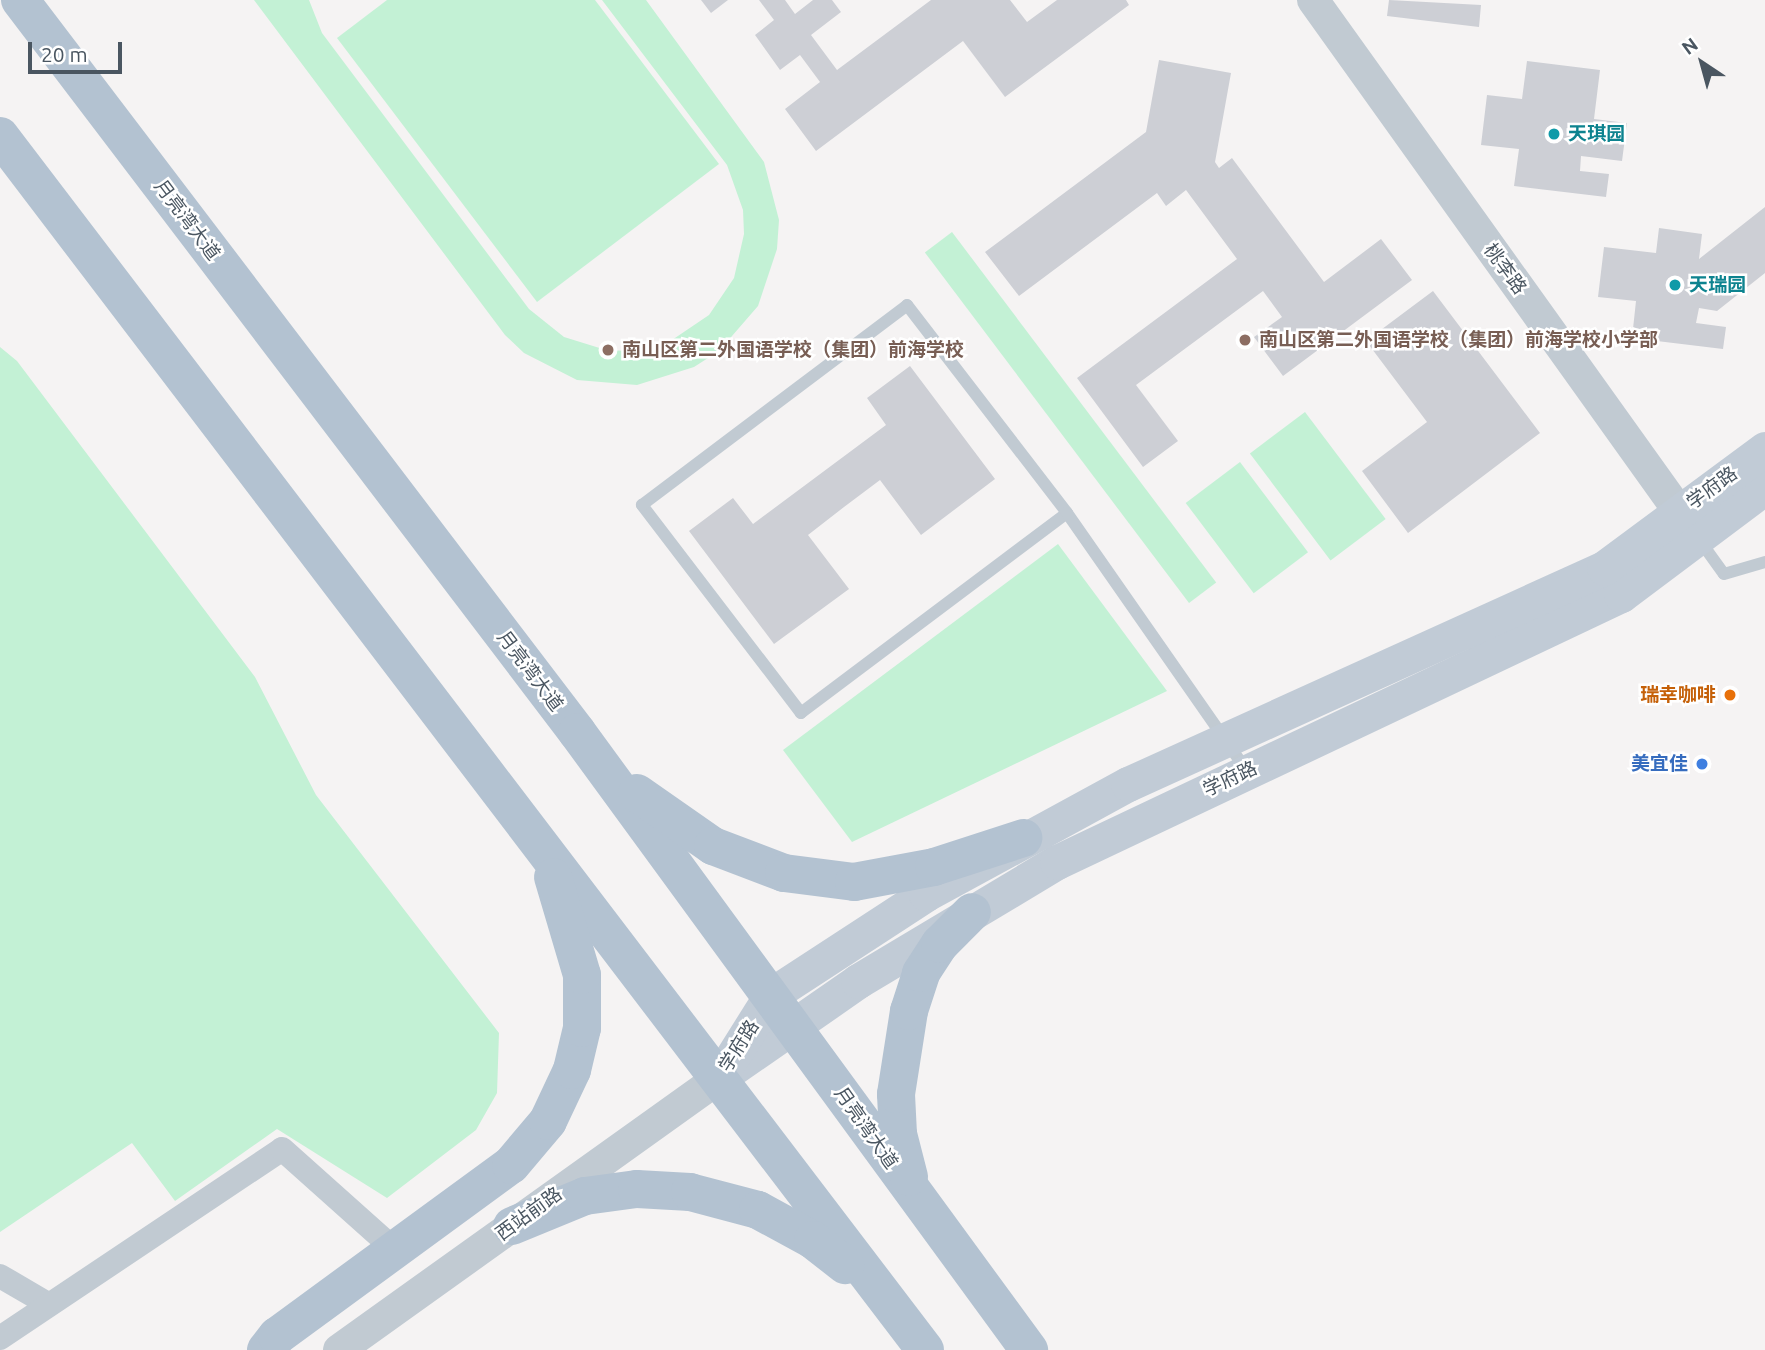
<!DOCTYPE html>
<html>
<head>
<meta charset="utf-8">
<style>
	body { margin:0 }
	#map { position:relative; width:1765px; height:1350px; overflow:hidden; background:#f5f3f3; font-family:Ubuntu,"Noto Sans SC",sans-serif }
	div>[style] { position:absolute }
	.green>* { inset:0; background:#c3f1d5; transform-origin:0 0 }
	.building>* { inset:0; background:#cdcfd5 }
	.service>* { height:12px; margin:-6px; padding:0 6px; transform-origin:6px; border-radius:6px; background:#c1cad2 }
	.minor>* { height:24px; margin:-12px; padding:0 12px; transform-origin:12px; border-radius:12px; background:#c1cad2 }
	.tertiary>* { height:32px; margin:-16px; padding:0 16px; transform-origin:16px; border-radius:16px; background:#c1cad2 }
	.secondary>* { height:35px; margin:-17.5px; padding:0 17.5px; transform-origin:17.5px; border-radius:17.5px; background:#c1cbd6 }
	.primary>* { height:38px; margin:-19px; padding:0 19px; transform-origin:19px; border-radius:19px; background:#b3c2d1 }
	.dots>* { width:19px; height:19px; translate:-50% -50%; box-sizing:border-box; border:4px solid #fff; border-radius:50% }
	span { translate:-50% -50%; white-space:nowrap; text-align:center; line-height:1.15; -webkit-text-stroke:5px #fff; paint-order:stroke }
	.culture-label { font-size:19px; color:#0d838f; font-weight:700 }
	.left { translate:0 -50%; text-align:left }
	.street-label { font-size:19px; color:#4a5661 }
	.education-label { font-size:19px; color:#785e54; font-weight:700 }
	.food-label { font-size:19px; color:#c56008; font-weight:700 }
	.right { translate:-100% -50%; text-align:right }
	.shop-label { font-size:19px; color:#366cbe; font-weight:700 }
	.north { position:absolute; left:1667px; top:28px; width:70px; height:70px; -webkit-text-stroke:5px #fff; paint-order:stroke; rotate:324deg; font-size:19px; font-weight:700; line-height:28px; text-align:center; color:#4a5661 }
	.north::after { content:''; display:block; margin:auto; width:24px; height:32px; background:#4a5661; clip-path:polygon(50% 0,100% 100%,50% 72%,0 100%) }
	.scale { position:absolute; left:28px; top:42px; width:94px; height:32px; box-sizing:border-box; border:4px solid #4a5661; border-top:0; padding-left:9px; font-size:21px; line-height:24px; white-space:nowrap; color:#4a5661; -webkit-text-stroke:5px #fff; paint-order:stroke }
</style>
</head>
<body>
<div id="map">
	<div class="green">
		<i style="clip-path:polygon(254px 0,309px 0,322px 33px,529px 309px,564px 337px,606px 350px,629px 351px,672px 340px,709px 315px,734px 278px,744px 234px,743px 210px,727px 165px,602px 0,646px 0,764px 162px,779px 220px,777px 249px,758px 306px,719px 351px,694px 367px,637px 385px,577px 380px,524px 353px,505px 335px)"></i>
		<i style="clip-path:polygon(387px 0,595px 0,719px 164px,537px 302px,337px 38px)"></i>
		<i style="left:952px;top:232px;width:439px;height:34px;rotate:53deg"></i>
		<i style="clip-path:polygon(0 347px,17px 361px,255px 677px,316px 795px,499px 1033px,497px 1093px,476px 1130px,387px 1198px,277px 1129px,175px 1201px,132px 1143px,0 1232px)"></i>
		<i style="left:1305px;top:412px;width:134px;height:69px;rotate:53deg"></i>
		<i style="left:1240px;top:462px;width:113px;height:68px;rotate:53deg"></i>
		<i style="clip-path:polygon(1058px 544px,1167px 691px,852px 842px,783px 750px)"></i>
	</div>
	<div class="building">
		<i style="clip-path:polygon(701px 0,728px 0,711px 13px)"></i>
		<i style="clip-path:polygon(759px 0,785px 0,795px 14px,813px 0,832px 0,841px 12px,811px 35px,837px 70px,931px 0,1010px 0,1027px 22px,1057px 0,1126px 0,1129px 5px,1005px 97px,963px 41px,816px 151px,785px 109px,820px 82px,800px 55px,780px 70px,755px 35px,774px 20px)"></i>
		<i style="clip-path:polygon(1389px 0,1481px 5px,1479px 27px,1387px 16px)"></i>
		<i style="clip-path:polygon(1159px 60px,1231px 73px,1215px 162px,1219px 168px,1232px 158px,1324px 282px,1381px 239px,1412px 280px,1283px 376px,1254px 337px,1282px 317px,1263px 291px,1136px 385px,1178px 441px,1143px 467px,1077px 378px,1237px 259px,1186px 190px,1166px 206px,1157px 193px,1019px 296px,985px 252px,1146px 132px)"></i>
		<i style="clip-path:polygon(1527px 61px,1600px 70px,1594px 119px,1627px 123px,1622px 161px,1581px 156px,1580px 171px,1609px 174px,1606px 197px,1514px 186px,1519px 149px,1481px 145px,1487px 95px,1522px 99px)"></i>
		<i style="clip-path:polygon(1765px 207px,1765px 273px,1717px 311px,1699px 308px,1696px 323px,1726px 327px,1723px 349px,1632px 338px,1636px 301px,1598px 297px,1604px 247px,1656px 253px,1659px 228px,1702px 234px,1699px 259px)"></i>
		<i style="clip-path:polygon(1433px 291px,1540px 433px,1408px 533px,1362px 471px,1427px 422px,1366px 341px)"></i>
		<i style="clip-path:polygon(910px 366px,995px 479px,921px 535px,880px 480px,844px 507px,808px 535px,849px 589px,774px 644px,689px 531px,733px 498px,753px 524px,886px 425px,867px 398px)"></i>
	</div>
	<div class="service">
		<i style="left:1067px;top:513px;width:333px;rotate:143.1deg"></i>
		<i style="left:801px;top:713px;width:262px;rotate:-127.4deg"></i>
		<i style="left:642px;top:505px;width:332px;rotate:-37deg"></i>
		<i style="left:907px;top:305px;width:262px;rotate:52.4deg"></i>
		<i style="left:1067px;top:513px;width:315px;rotate:55.1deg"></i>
		<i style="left:1698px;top:538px;width:44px;rotate:54.2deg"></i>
		<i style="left:1724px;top:574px;width:43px;rotate:-16.3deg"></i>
	</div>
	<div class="minor">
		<i style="left:0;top:1276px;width:56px;rotate:30.3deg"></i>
		<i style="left:0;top:1338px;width:339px;rotate:-33.8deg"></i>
		<i style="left:282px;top:1149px;width:152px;rotate:41.8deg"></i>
	</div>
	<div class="tertiary">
		<i style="left:1313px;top:0;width:653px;rotate:54.41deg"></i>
		<i style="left:339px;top:1350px;width:467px;rotate:-35.6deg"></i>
	</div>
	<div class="secondary">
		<i style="left:733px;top:1068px;width:152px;rotate:-34.8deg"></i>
		<i style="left:858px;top:981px;width:232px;rotate:-30.9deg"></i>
		<i style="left:1057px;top:862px;width:624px;rotate:-25.33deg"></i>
		<i style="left:1621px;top:595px;width:180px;rotate:-36.9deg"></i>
		<i style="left:719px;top:1078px;width:98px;rotate:-57.9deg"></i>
		<i style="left:771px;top:995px;width:185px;rotate:-33.1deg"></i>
		<i style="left:926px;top:894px;width:230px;rotate:-28.6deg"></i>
		<i style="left:1128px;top:784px;width:523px;rotate:-24.41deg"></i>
		<i style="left:1604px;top:568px;width:200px;rotate:-36.5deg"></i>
	</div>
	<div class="primary">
		<i style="left:20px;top:0;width:920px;rotate:52.73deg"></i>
		<i style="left:577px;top:732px;width:766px;rotate:53.82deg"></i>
		<i style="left:0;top:136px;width:1526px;rotate:52.69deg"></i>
		<i style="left:637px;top:793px;width:93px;rotate:34.9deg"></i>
		<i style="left:713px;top:846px;width:76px;rotate:20.8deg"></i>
		<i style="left:784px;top:873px;width:71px;rotate:7.3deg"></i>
		<i style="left:854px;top:882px;width:81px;rotate:-10.6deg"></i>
		<i style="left:934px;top:867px;width:94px;rotate:-18deg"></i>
		<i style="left:909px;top:1177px;width:44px;rotate:-104.3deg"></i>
		<i style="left:898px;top:1134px;width:40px;rotate:-92.9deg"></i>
		<i style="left:896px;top:1094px;width:84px;rotate:-81.1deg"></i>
		<i style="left:909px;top:1011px;width:40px;rotate:-72deg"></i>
		<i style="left:921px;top:973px;width:35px;rotate:-57deg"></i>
		<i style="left:940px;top:944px;width:45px;rotate:-45deg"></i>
		<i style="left:512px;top:1226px;width:79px;rotate:-22.3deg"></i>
		<i style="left:585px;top:1196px;width:52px;rotate:-7.7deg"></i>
		<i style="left:637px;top:1189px;width:53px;rotate:3.2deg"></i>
		<i style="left:690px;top:1192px;width:70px;rotate:14.8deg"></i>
		<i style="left:758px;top:1210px;width:63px;rotate:28.6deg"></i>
		<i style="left:813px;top:1240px;width:41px;rotate:38deg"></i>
		<i style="left:266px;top:1350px;width:18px;rotate:-52deg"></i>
		<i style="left:277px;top:1336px;width:290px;rotate:-36.2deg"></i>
		<i style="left:511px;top:1165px;width:57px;rotate:-49.9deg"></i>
		<i style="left:548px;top:1121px;width:56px;rotate:-64.8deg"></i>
		<i style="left:572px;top:1070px;width:43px;rotate:-76.6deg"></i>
		<i style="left:582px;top:1028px;width:53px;rotate:-90deg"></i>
		<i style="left:582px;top:975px;width:102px;rotate:-106.5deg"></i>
	</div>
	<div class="dots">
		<i style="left:1554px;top:134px;background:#0f9aa8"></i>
		<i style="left:1675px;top:285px;background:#0f9aa8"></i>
		<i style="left:1245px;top:340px;background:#8d6e63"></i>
		<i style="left:608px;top:350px;background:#8d6e63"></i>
		<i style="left:1730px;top:695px;background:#e8710a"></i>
		<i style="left:1702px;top:764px;background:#3f7fe0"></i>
	</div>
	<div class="culture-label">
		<span class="left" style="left:1568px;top:134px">天琪园</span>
		<span class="left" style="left:1689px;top:285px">天瑞园</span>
	</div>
	<div class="street-label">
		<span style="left:187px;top:220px;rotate:53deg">月亮湾大道</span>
		<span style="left:1505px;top:269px;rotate:54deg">桃李路</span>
		<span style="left:1712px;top:488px;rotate:-36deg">学府路</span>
		<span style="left:530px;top:671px;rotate:53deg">月亮湾大道</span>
		<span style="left:1230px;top:779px;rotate:-25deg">学府路</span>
		<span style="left:739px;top:1046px;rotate:-58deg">学府路</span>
		<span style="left:866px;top:1128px;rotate:55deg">月亮湾大道</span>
		<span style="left:529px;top:1214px;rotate:-36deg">西站前路</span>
	</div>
	<div class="education-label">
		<span class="left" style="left:1259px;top:340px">南山区第二外国语学校（集团）前海学校小学部</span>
		<span class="left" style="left:622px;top:350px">南山区第二外国语学校（集团）前海学校</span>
	</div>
	<div class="food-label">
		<span class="right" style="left:1716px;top:695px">瑞幸咖啡</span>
	</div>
	<div class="shop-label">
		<span class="right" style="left:1688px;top:764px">美宜佳</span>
	</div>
	<div class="north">N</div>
	<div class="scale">20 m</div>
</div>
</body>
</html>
